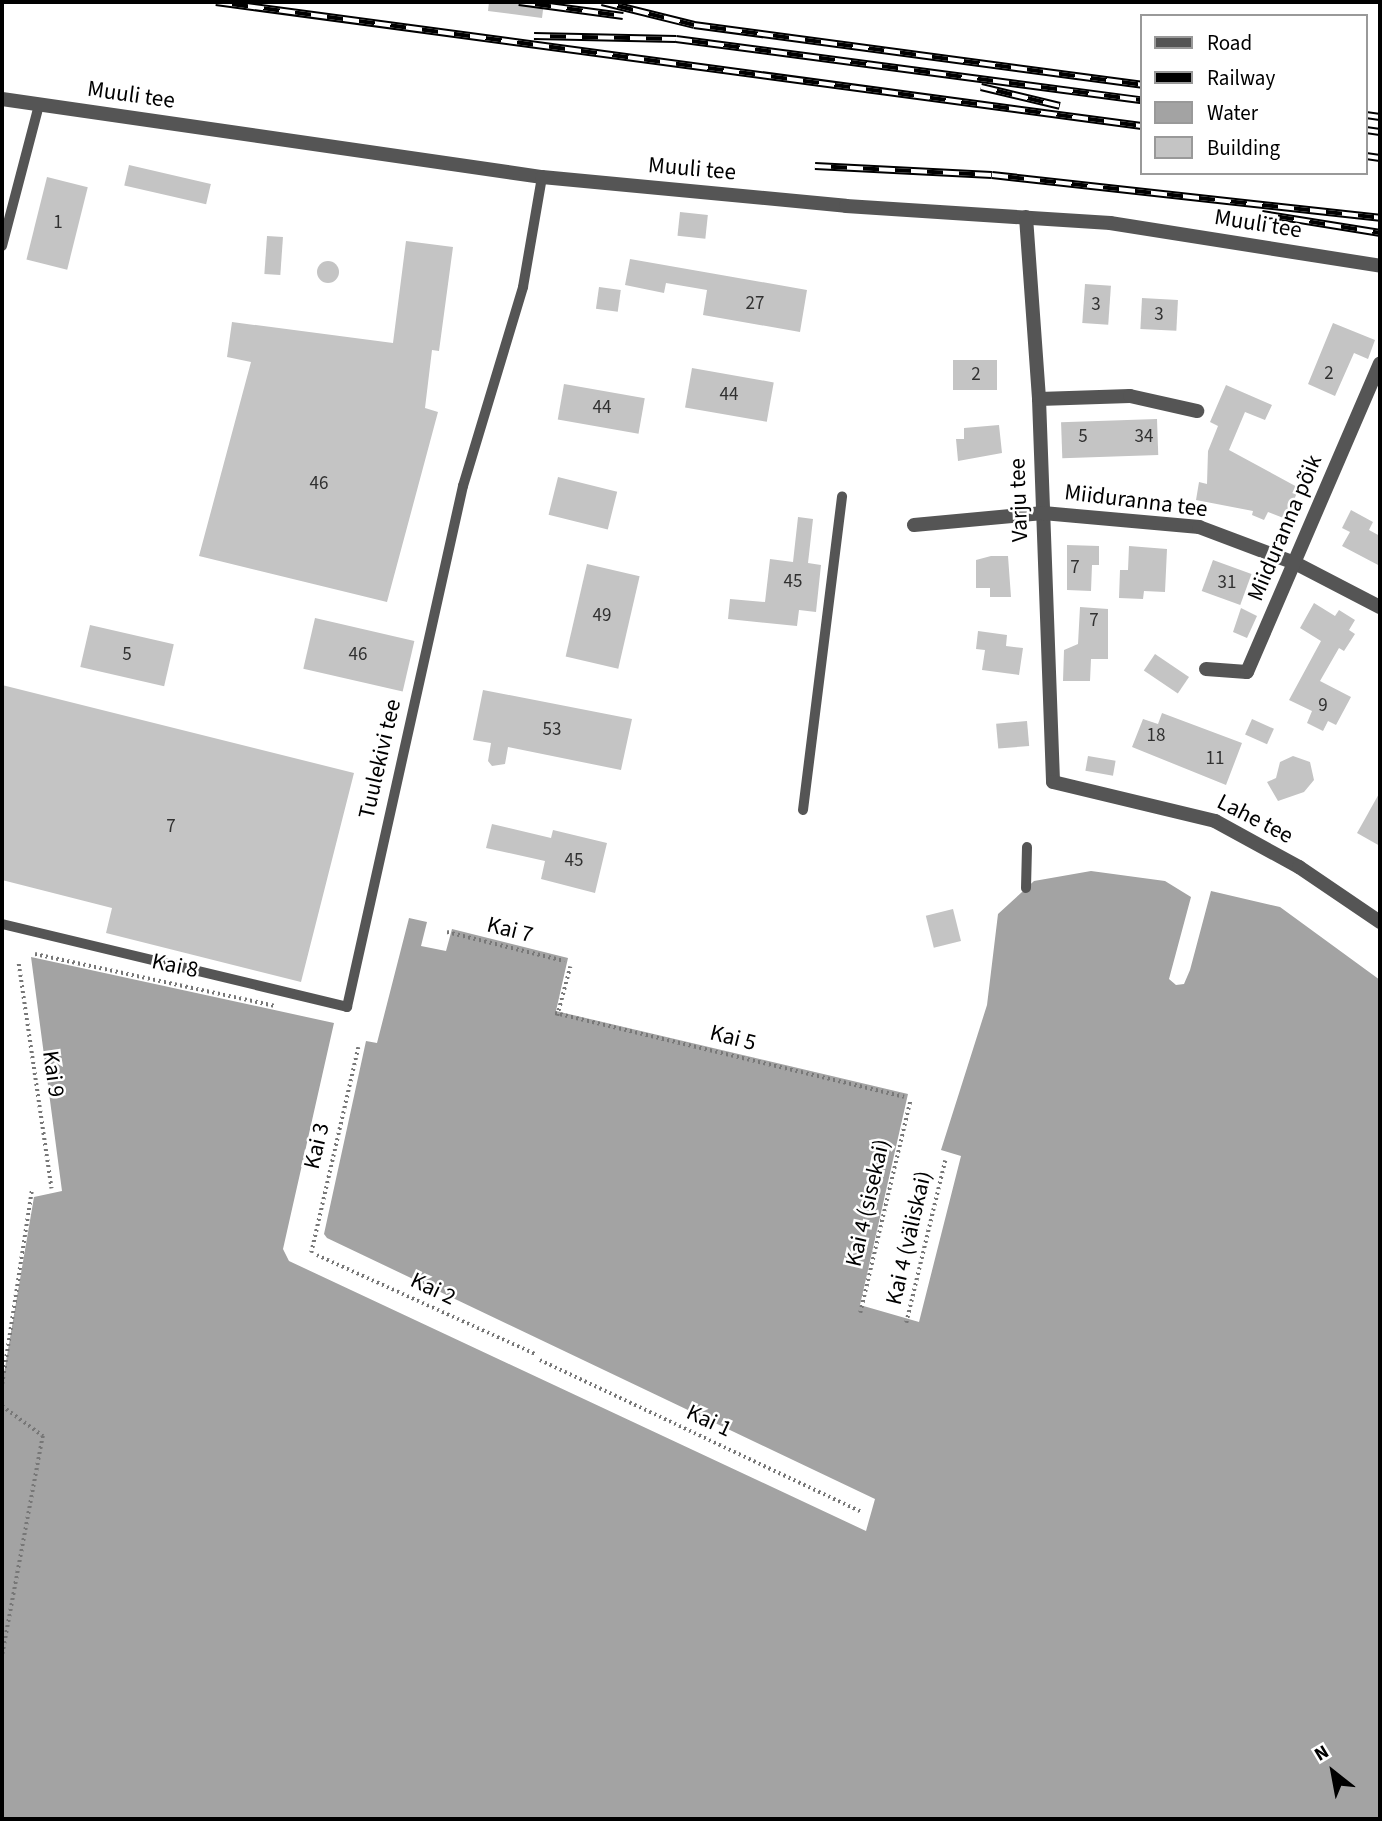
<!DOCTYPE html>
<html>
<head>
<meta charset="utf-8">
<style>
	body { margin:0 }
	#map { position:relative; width:1382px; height:1821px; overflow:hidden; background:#fff; font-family:"Source Sans 3",sans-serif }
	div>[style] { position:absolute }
	.water>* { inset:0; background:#a3a3a3 }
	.building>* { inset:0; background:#c4c4c4; transform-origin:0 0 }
	.round { border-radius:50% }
	.path>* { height:3.5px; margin-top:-1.75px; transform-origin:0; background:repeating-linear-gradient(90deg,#777 0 2px,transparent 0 5.5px) }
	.service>* { height:10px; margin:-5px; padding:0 5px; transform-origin:5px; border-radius:5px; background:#555 }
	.minor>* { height:14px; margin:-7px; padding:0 7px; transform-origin:7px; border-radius:7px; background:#555 }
	.rail>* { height:8px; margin-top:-4px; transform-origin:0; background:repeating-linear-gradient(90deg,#fff 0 16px,#000 0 32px); box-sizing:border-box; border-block:2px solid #000 }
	span { translate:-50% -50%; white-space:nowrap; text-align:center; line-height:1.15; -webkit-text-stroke:5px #fff; paint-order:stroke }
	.number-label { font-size:19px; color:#313131 }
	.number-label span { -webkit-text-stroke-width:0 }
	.street-label { font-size:23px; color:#000 }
	.frame { position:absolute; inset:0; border:4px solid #000; pointer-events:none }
	.legend { position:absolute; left:1140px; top:14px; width:228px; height:161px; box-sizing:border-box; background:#fff; border:2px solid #999; margin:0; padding:9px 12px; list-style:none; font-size:21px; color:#000 }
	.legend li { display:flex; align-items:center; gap:14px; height:35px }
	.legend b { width:35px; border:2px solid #999 }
	.north { position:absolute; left:1298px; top:1737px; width:70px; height:70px; -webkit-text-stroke:5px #fff; paint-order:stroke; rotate:329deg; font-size:19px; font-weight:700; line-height:28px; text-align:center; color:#000 }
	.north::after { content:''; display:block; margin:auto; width:24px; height:32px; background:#000; clip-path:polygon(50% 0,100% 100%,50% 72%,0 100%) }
</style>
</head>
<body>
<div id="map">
	<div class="water">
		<i style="clip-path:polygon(1091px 871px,1165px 881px,1191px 897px,1169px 979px,1176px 985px,1184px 984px,1190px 970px,1211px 891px,1280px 907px,1380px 980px,1380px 1819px,2px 1819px,2px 1385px,34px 1197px,62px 1191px,31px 957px,334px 1023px,283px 1249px,289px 1261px,866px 1531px,875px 1499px,327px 1238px,324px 1234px,366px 1041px,377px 1043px,409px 918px,427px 922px,421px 946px,446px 951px,452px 929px,568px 958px,556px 1011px,908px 1094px,860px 1305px,919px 1322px,961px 1156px,941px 1150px,987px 1005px,998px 914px,1034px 881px)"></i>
	</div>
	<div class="building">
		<i style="clip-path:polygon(489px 2px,544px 2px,542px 18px,488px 11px)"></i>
		<i style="left:129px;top:165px;width:84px;height:21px;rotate:13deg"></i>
		<i style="left:47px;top:177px;width:42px;height:85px;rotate:14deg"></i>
		<i style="left:680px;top:212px;width:28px;height:24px;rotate:6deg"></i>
		<i style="left:267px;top:236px;width:16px;height:38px;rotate:4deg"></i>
		<i style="clip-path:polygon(406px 241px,453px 247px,439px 351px,432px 350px,425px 408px,438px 412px,387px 602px,199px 556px,251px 362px,227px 357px,232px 322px,393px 343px)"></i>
		<i style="clip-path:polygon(630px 259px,807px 290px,800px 332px,703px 315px,707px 290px,666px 283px,664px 293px,625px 285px)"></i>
		<i class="round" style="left:317px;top:261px;width:22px;height:22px"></i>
		<i style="left:1085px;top:284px;width:26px;height:39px;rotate:4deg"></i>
		<i style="left:599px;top:287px;width:22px;height:22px;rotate:8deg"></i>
		<i style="left:1142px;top:298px;width:36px;height:31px;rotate:3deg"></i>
		<i style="clip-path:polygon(1333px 323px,1375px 340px,1368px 359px,1354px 353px,1335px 396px,1308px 384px)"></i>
		<i style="left:953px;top:360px;width:44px;height:30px"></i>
		<i style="left:692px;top:368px;width:83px;height:40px;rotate:10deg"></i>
		<i style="left:564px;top:384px;width:82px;height:36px;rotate:10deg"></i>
		<i style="clip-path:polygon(1226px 385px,1272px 405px,1265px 420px,1245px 412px,1229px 450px,1299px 488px,1286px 519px,1268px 512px,1264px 520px,1252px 515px,1253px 511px,1196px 500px,1199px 482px,1207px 484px,1208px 451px,1218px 426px,1210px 422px)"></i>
		<i style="left:1157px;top:419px;width:36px;height:96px;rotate:88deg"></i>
		<i style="clip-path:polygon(999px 425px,1002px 453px,958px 461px,956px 439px,964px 439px,964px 428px)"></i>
		<i style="left:558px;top:477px;width:61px;height:39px;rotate:14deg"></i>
		<i style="clip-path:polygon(1351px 510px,1373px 522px,1369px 530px,1380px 536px,1380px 566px,1342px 546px,1350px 532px,1342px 528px)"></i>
		<i style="clip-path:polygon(798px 517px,813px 519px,808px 563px,821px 565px,816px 612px,799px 610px,797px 626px,728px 619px,730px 599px,765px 602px,770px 559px,793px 562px)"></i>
		<i style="clip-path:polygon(1067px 545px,1099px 546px,1099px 565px,1092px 565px,1091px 591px,1067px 590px)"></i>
		<i style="clip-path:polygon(1129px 546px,1167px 549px,1165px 592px,1144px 591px,1143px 599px,1119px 598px,1120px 570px,1128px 570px)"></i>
		<i style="clip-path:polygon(991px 556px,1008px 556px,1011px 597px,990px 597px,990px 588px,976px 588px,976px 560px)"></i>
		<i style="left:1213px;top:560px;width:41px;height:33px;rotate:20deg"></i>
		<i style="left:587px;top:564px;width:54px;height:95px;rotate:13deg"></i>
		<i style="clip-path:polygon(1314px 603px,1335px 616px,1339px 610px,1355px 620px,1349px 630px,1355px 634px,1344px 651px,1339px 648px,1320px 681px,1351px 697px,1336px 725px,1328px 721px,1323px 731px,1307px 723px,1312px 711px,1289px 700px,1321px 641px,1300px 628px)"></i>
		<i style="clip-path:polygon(1080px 607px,1108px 609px,1108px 659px,1091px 659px,1090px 681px,1063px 681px,1064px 650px,1078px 644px)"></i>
		<i style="clip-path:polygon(1241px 608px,1257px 616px,1247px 638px,1233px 632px)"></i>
		<i style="left:315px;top:618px;width:102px;height:52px;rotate:13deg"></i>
		<i style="left:90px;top:625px;width:86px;height:43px;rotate:13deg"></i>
		<i style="clip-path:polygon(978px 631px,1007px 635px,1006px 646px,1023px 648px,1019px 675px,982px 670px,985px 650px,976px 649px)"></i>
		<i style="left:1155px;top:654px;width:41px;height:20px;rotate:34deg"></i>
		<i style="clip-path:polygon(2px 685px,354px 773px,301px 982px,106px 933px,112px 908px,2px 880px)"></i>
		<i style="clip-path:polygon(483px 690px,632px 719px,621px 770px,508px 747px,505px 764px,492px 766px,488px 761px,491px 743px,473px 740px)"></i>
		<i style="clip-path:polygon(1162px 713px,1242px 743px,1226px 785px,1132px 747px,1143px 719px,1158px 724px)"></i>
		<i style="left:1252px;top:719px;width:24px;height:17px;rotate:24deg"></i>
		<i style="left:1027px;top:721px;width:25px;height:31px;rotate:85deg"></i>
		<i style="left:1088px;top:756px;width:28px;height:15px;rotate:10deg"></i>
		<i style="clip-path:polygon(1293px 756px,1310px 762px,1314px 780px,1304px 792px,1278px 801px,1267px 782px,1276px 778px,1280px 762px)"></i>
		<i style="clip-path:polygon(1380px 792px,1380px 846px,1357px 833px)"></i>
		<i style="clip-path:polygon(492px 824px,551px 838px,553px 830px,607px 843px,595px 893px,541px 879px,545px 861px,486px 848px)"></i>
		<i style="left:953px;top:909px;width:33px;height:28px;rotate:76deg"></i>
	</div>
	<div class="path">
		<i style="left:447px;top:932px;width:121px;rotate:13.9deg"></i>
		<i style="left:35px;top:954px;width:247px;rotate:12.2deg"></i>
		<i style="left:19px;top:964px;width:227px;rotate:81.7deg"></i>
		<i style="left:555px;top:1013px;width:359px;rotate:13.5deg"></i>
		<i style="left:557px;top:1016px;width:51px;rotate:-75.1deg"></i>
		<i style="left:311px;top:1253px;width:211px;rotate:-77.1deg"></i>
		<i style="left:317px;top:1255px;width:239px;rotate:24.4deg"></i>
		<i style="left:860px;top:1313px;width:218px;rotate:-76.7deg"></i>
		<i style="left:906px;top:1323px;width:167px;rotate:-76.5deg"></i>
		<i style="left:540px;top:1360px;width:357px;rotate:25.3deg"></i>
		<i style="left:2px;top:1384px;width:197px;rotate:-81.3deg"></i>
		<i style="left:2px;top:1406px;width:51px;rotate:36.2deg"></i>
		<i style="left:43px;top:1436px;width:226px;rotate:100.5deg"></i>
	</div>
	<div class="service">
		<i style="left:2px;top:246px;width:146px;rotate:-75.3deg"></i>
		<i style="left:803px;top:810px;width:316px;rotate:-82.9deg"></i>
		<i style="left:1026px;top:888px;width:41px;rotate:-88.6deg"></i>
		<i style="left:2px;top:924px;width:355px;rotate:13.5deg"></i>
		<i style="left:347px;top:1007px;width:534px;rotate:-77.45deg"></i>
		<i style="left:463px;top:486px;width:208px;rotate:-73.2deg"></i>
		<i style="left:523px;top:287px;width:112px;rotate:-80.2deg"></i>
	</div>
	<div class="minor">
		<i style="left:2px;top:99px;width:546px;rotate:8.22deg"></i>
		<i style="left:542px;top:177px;width:305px;rotate:5.4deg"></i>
		<i style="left:846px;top:206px;width:265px;rotate:3.7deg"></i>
		<i style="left:1110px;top:223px;width:273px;rotate:9deg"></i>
		<i style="left:1026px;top:217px;width:182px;rotate:85.9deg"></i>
		<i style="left:1039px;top:399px;width:383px;rotate:87.9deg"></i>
		<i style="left:1053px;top:782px;width:167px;rotate:13.5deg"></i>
		<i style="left:1215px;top:821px;width:96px;rotate:28.7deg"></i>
		<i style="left:1299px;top:867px;width:98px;rotate:34.2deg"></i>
		<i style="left:1039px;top:399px;width:91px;rotate:-1.9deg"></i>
		<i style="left:1130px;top:396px;width:69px;rotate:12.6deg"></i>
		<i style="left:914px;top:525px;width:130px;rotate:-5.3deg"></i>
		<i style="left:1043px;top:513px;width:157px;rotate:5.1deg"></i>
		<i style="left:1199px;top:527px;width:103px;rotate:20.6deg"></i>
		<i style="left:1295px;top:563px;width:96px;rotate:27.4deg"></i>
		<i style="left:1206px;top:669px;width:41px;rotate:4.2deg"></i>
		<i style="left:1247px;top:672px;width:336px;rotate:-66.7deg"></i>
	</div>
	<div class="rail">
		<i style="left:216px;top:2px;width:934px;rotate:7.63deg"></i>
		<i style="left:519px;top:2px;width:105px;rotate:7.7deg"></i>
		<i style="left:602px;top:2px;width:95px;rotate:14deg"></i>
		<i style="left:694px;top:25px;width:452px;rotate:7.6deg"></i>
		<i style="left:534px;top:36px;width:142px;rotate:1.2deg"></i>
		<i style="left:676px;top:39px;width:470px;rotate:7.5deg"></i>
		<i style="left:981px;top:87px;width:81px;rotate:13.5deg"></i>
		<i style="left:1366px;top:115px;width:14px;rotate:8deg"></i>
		<i style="left:1366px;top:130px;width:14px;rotate:8deg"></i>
		<i style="left:1366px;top:156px;width:14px;rotate:8deg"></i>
		<i style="left:815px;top:166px;width:177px;rotate:2.9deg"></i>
		<i style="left:992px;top:175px;width:390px;rotate:6.3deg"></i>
		<i style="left:1262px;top:214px;width:120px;rotate:9.1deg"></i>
	</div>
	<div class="number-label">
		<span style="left:58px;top:223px">1</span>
		<span style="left:755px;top:304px">27</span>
		<span style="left:1096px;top:305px">3</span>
		<span style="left:1159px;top:315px">3</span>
		<span style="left:1329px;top:374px">2</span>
		<span style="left:976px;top:375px">2</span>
		<span style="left:729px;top:395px">44</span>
		<span style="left:602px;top:408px">44</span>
		<span style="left:1083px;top:437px">5</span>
		<span style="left:1144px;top:437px">34</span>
		<span style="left:319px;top:484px">46</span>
		<span style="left:1075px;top:568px">7</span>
		<span style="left:793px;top:582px">45</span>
		<span style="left:1227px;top:583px">31</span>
		<span style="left:602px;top:616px">49</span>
		<span style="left:1094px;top:621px">7</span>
		<span style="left:127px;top:655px">5</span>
		<span style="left:358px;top:655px">46</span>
		<span style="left:1323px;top:706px">9</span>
		<span style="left:552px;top:730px">53</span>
		<span style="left:1156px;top:736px">18</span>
		<span style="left:1215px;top:759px">11</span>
		<span style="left:171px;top:827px">7</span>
		<span style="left:574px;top:861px">45</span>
	</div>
	<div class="street-label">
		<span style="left:131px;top:95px;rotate:8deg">Muuli tee</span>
		<span style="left:692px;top:169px;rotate:5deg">Muuli tee</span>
		<span style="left:1258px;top:224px;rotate:9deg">Muuli tee</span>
		<span style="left:1019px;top:500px;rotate:-92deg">Varju tee</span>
		<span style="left:1136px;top:501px;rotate:7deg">Miiduranna tee</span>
		<span style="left:1285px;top:528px;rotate:-67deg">Miiduranna põik</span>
		<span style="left:380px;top:759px;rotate:-77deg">Tuulekivi tee</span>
		<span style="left:1255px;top:819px;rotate:27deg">Lahe tee</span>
		<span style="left:510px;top:930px;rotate:14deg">Kai 7</span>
		<span style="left:175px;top:966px;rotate:12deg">Kai 8</span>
		<span style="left:733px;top:1038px;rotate:14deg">Kai 5</span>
		<span style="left:53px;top:1074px;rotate:82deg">Kai 9</span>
		<span style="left:317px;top:1146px;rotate:-77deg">Kai 3</span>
		<span style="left:868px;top:1203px;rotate:-77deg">Kai 4 (sisekai)</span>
		<span style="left:909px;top:1238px;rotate:-77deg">Kai 4 (väliskai)</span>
		<span style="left:433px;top:1289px;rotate:25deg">Kai 2</span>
		<span style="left:709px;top:1421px;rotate:25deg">Kai 1</span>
	</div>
	<div class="frame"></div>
	<ul class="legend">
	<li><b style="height:9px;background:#555"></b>Road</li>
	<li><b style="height:9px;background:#000"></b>Railway</li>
	<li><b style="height:19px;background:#a3a3a3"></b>Water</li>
	<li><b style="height:19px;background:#c4c4c4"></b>Building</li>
	</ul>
	<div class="north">N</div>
</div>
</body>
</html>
